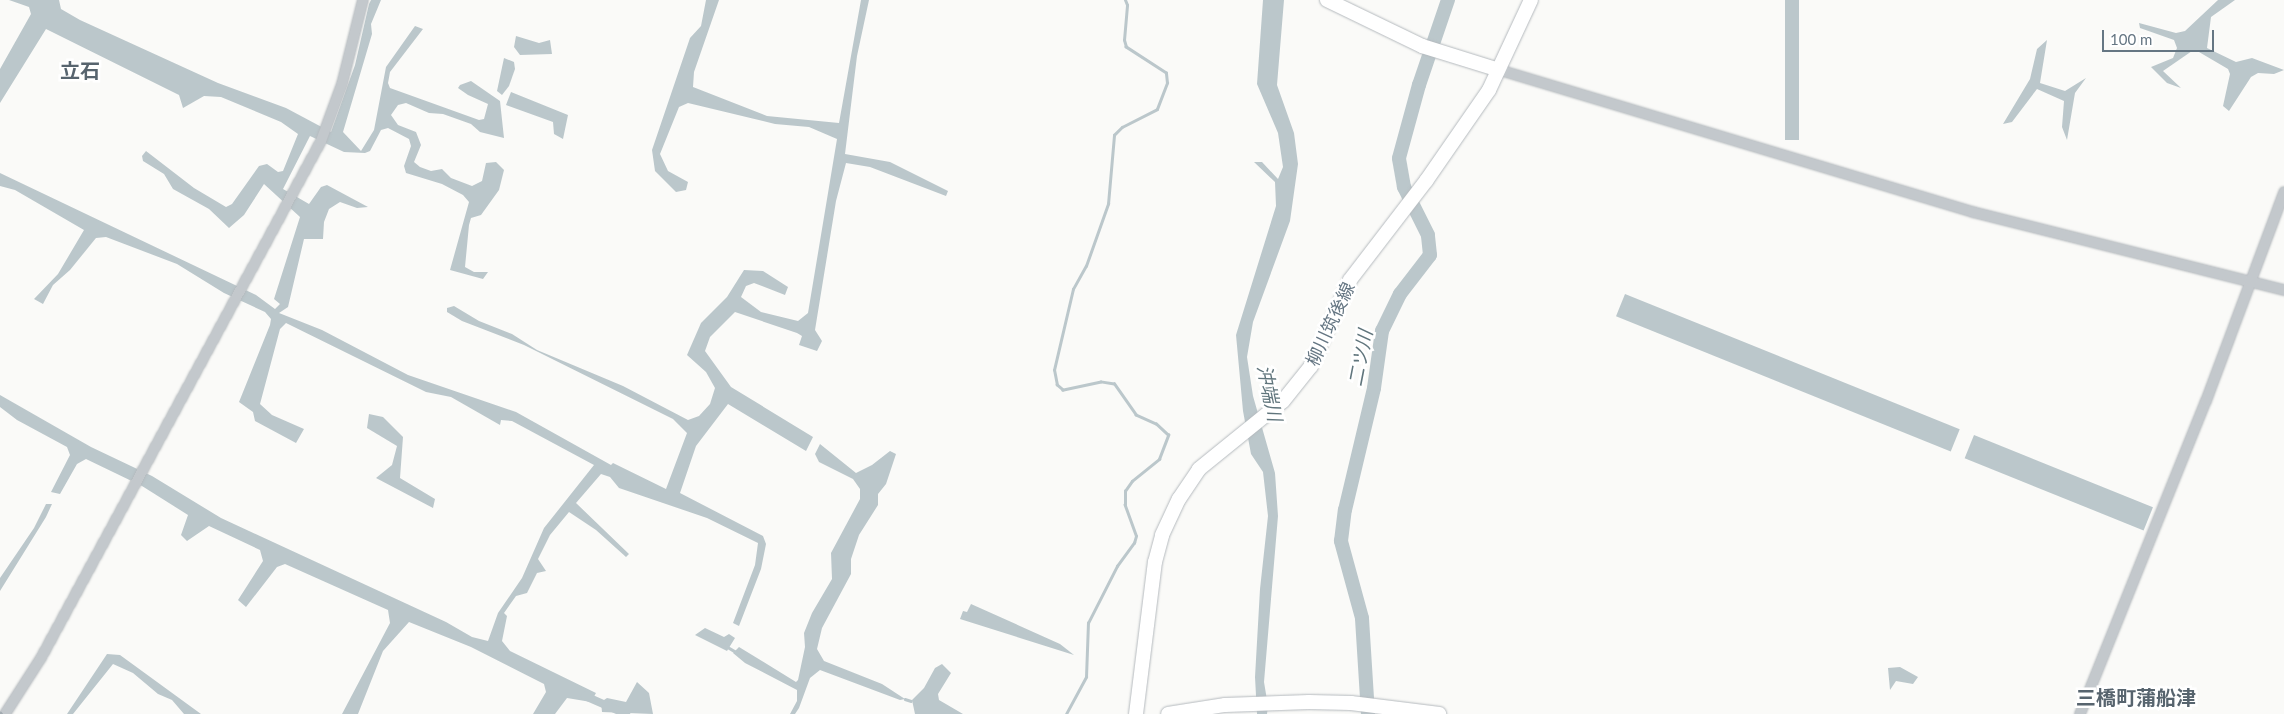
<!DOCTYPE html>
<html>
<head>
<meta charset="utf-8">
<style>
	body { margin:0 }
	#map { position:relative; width:2284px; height:714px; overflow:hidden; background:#fafaf8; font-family:Lato,"Noto Sans JP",sans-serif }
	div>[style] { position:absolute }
	.water>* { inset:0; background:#bbc7cb; transform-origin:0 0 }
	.stream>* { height:2.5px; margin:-1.25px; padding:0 1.25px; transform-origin:1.25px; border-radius:1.25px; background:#bbc7cb }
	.canal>* { height:8px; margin:-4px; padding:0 4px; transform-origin:4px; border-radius:4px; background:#bbc7cb }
	.river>* { height:14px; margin:-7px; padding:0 7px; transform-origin:7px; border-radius:7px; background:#bbc7cb }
	.roads { filter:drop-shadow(0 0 1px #b5babe) drop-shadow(0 0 1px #b5babe) }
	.minor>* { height:10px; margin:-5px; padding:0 5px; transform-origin:5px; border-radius:5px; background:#c3c8cc }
	.major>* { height:14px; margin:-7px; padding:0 7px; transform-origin:7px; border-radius:7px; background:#fff }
	.rail>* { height:2.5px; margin-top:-1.25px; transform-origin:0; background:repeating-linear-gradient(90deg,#a2aab0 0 8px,transparent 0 12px) }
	span { translate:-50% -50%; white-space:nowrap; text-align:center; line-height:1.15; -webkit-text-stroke:5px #fff; paint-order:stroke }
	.street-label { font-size:18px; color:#657683 }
	.water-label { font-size:19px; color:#60757c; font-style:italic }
	.quarter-label { font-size:20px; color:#57646e; font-weight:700 }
	.scale { position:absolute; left:2102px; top:30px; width:112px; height:22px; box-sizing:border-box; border:2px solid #657683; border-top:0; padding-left:6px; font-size:15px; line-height:18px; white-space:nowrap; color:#657683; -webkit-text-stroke:4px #fff; paint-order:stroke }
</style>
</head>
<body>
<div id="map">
	<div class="water">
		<i style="clip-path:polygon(9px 0,59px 0,61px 9px,80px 20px,218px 83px,286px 108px,331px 132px,355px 65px,369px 4px,371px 0,381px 0,371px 24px,372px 34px,343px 132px,361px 151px,374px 130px,386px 67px,415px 26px,423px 29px,390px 72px,388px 83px,390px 88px,479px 120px,484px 119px,488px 104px,468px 95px,458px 88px,460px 85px,471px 81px,500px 101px,504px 138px,480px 132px,471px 124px,443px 114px,429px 113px,406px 103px,398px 105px,391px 115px,398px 125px,416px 132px,421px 145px,414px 162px,420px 167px,431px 171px,442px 169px,451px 178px,472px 186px,482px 181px,486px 163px,496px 162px,504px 170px,499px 190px,481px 215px,471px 218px,469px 225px,465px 267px,474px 272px,488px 272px,483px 279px,450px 270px,469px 202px,463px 195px,442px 184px,406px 173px,404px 166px,411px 146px,409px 139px,388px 128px,381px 130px,370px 151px,365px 153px,344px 152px,310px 136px,283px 189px,309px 204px,321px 187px,327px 185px,368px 207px,357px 208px,340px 202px,329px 209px,324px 222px,323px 239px,304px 239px,288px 307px,279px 313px,322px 330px,408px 375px,516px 412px,611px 465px,613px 463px,666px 489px,687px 433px,673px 419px,524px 345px,462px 321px,447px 312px,447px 308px,454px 306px,479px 321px,512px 334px,537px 350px,623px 386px,688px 420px,699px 416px,710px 404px,715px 388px,706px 372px,687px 355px,701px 323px,727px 297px,744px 270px,763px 271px,788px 287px,785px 295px,754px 283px,746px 286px,741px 297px,761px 312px,798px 321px,808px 313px,837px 139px,809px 127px,775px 124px,688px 103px,679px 107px,660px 154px,668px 171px,688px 182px,686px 190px,676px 192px,655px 171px,652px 150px,690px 38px,701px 26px,706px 0,719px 0,694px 72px,693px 87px,767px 116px,839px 123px,861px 0,869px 0,857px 56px,845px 154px,890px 162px,948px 191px,946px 196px,870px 167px,846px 163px,836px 201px,815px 330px,822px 341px,817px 351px,799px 345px,802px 336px,797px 333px,735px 312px,710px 337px,705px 351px,731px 387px,813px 437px,806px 451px,728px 404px,696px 446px,680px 493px,763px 536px,766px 544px,761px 569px,739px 626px,733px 623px,755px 565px,758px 543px,707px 518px,619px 488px,610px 477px,601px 474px,576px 503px,629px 554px,626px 557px,596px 530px,569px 512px,550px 535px,538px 559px,546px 571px,537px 573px,527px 593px,516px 596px,504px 613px,507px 616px,502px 641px,510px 651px,596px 693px,591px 702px,567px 698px,555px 714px,533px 714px,546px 692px,544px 684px,471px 647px,409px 622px,383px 651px,358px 714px,342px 714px,390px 623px,388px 610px,285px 564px,277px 567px,246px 607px,238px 600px,263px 561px,260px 550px,209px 526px,187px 541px,181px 535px,188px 515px,142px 486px,86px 459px,77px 464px,60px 494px,51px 492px,70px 455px,67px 447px,17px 420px,0 407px,0 395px,91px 447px,152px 476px,221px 518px,446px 622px,472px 637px,488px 641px,498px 613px,522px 578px,544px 528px,594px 465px,512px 421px,501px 420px,500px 425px,451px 397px,426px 392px,286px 323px,280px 329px,260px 404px,272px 415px,304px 429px,296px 443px,255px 421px,253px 412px,239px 402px,270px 325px,271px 319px,265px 312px,224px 293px,177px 264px,106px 237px,96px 238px,70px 270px,53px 285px,43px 304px,34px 299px,58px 274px,84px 230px,15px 190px,0 186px,0 173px,256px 295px,275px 309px,280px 304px,274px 299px,300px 217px,264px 184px,244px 215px,229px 228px,209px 209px,173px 189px,164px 174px,143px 161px,142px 156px,146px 151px,194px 188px,226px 207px,232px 204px,259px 166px,267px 164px,278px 172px,283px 171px,298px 134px,281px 122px,221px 97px,204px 96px,183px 108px,179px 95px,46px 29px,0 103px,0 69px,31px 14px,29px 7px)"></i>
		<i style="clip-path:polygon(1263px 0,1284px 0,1277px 85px,1294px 133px,1298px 164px,1290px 221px,1253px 322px,1247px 357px,1253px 396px,1275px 473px,1278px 516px,1264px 682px,1268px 706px,1267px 714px,1257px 714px,1255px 677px,1260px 589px,1268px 516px,1263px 472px,1251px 454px,1243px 411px,1236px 335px,1276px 206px,1275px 182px,1254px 162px,1262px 162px,1278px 179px,1283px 167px,1278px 133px,1257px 84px)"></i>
		<i style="left:1785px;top:0;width:14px;height:140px"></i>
		<i style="clip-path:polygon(2218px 0,2235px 0,2211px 17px,2207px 48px,2236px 62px,2252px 58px,2284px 70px,2274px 74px,2258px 73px,2251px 77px,2229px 111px,2223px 106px,2230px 74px,2228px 69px,2199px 52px,2192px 51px,2163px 71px,2181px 88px,2167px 83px,2151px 67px,2173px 58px,2177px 48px,2174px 40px,2140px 28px,2139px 23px,2176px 33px,2185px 31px)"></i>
		<i style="clip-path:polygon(516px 36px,539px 43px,550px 40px,552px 54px,520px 55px,514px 47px)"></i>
		<i style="clip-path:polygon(2047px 40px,2040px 83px,2065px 91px,2086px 78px,2075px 93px,2067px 140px,2062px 127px,2064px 101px,2037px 89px,2012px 122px,2003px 124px,2030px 79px,2037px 49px)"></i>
		<i style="clip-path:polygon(504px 58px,514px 62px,515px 69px,509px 86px,502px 95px,497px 91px)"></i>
		<i style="clip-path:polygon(511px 92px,568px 115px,563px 139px,554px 134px,553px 122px,506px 105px)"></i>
		<i style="left:1625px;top:294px;width:361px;height:24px;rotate:22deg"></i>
		<i style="clip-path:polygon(369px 414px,383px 417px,403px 437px,400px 478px,435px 499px,433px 508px,376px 478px,392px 465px,397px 446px,367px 428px)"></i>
		<i style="left:1974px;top:435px;width:193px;height:25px;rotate:22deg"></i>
		<i style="clip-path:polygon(820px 444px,856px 473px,872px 465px,890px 451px,896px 454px,886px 484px,878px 494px,878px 505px,859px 535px,851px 559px,851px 574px,822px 628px,817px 649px,824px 661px,882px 684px,905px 699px,900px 700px,820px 670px,810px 678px,799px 708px,795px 714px,790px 714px,797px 701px,797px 690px,745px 663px,733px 653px,739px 647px,796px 682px,798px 680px,805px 647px,804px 633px,812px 613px,832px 579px,831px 553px,860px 499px,860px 489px,853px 479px,819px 462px,815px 454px)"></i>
		<i style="clip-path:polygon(46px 504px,52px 504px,46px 517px,0 591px,0 578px,34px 528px)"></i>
		<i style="clip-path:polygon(971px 604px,1060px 644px,1074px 655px,960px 619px,963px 611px,967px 612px)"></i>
		<i style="clip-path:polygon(705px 628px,724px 637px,729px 634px,735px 638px,727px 651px,695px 635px)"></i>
		<i style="clip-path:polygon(107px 654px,120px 655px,201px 714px,184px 714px,172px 700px,158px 694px,133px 673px,113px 664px,73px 714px,67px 714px)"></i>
		<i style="clip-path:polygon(942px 664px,951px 673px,938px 694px,939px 700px,963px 714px,915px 714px,912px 700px,924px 688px,935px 668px)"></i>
		<i style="clip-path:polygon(1900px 667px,1918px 677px,1913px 684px,1896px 681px,1890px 690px,1888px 668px)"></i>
		<i style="clip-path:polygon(637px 682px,649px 693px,653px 714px,602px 712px,601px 702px,607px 698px,626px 702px)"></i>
	</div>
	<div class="stream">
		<i style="left:726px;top:646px;width:12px;rotate:31deg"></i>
		<i style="left:905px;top:699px;width:6px;rotate:18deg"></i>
		<i style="left:1066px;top:714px;width:42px;rotate:-61.6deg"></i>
		<i style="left:1086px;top:677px;width:54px;rotate:-87.9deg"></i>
		<i style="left:1088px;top:623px;width:64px;rotate:-63deg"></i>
		<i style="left:1117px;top:566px;width:29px;rotate:-54deg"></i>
		<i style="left:1134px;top:543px;width:7px;rotate:-74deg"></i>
		<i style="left:1136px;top:536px;width:33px;rotate:-110deg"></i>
		<i style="left:1125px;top:505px;width:14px;rotate:-90deg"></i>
		<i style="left:1125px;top:491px;width:12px;rotate:-55deg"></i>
		<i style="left:1132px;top:481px;width:35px;rotate:-39deg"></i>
		<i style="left:1159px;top:459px;width:26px;rotate:-69deg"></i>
		<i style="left:1168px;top:435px;width:16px;rotate:-137deg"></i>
		<i style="left:1156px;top:424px;width:22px;rotate:-156deg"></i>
		<i style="left:1136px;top:415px;width:38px;rotate:-125deg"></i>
		<i style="left:1114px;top:384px;width:13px;rotate:-171deg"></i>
		<i style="left:1101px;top:382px;width:39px;rotate:168deg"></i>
		<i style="left:1063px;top:390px;width:8px;rotate:-140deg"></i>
		<i style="left:1057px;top:385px;width:15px;rotate:-101deg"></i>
		<i style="left:1054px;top:370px;width:83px;rotate:-76.8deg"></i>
		<i style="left:1073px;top:289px;width:26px;rotate:-61deg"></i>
		<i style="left:1086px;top:266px;width:66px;rotate:-70.5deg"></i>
		<i style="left:1108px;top:204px;width:69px;rotate:-85deg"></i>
		<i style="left:1114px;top:135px;width:11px;rotate:-45deg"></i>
		<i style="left:1122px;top:127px;width:39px;rotate:-27deg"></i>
		<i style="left:1157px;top:109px;width:28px;rotate:-69deg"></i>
		<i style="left:1167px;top:83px;width:10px;rotate:-96deg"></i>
		<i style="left:1166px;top:73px;width:48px;rotate:-147deg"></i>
		<i style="left:1126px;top:47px;width:7px;rotate:-106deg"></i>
		<i style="left:1124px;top:40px;width:35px;rotate:-85deg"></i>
		<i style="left:1127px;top:5px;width:5px;rotate:-112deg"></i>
	</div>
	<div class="canal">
		<i style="left:585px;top:696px;width:45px;rotate:23.7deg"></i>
	</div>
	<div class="river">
		<i style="left:1368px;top:714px;width:96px;rotate:-93.6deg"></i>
		<i style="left:1362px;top:618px;width:80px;rotate:-105.3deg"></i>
		<i style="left:1341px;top:541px;width:31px;rotate:-83deg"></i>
		<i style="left:1345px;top:510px;width:125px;rotate:-76.6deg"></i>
		<i style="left:1374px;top:388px;width:58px;rotate:-82deg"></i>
		<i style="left:1382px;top:331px;width:41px;rotate:-64.1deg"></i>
		<i style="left:1400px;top:294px;width:49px;rotate:-52.4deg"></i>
		<i style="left:1430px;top:255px;width:20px;rotate:-96deg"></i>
		<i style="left:1428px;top:235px;width:54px;rotate:-116.6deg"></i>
		<i style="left:1404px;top:187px;width:29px;rotate:-100deg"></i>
		<i style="left:1399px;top:158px;width:76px;rotate:-74.7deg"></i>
		<i style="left:1419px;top:85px;width:90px;rotate:-71.2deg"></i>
	</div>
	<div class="roads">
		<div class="minor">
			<i style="left:1496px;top:69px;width:498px;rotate:16.7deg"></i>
			<i style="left:1973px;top:212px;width:321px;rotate:14.1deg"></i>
			<i style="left:5px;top:714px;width:67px;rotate:-57.3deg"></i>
			<i style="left:41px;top:658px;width:588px;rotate:-61.56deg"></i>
			<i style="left:321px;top:141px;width:61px;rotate:-69.8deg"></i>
			<i style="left:342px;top:84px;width:87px;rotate:-76deg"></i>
			<i style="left:2080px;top:714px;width:337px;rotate:-68.1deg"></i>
			<i style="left:2206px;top:401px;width:223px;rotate:-69.5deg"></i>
		</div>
		<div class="major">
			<i style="left:1327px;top:0;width:106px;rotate:25.8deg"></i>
			<i style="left:1422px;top:46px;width:77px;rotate:17.3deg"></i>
			<i style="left:1136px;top:714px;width:153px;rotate:-82.9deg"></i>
			<i style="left:1155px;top:562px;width:28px;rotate:-75deg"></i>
			<i style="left:1162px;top:535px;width:40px;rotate:-65deg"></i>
			<i style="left:1179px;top:499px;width:36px;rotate:-56deg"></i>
			<i style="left:1199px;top:469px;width:108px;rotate:-39deg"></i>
			<i style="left:1283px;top:401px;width:45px;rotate:-51.3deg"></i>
			<i style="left:1311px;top:366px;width:94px;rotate:-65.6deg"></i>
			<i style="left:1350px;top:280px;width:125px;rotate:-52.5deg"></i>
			<i style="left:1426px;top:181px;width:111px;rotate:-55.3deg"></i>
			<i style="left:1489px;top:90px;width:99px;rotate:-65deg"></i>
			<i style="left:1168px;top:714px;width:58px;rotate:-9deg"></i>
			<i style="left:1225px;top:705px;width:84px;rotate:-2deg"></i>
			<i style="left:1309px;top:702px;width:42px;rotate:1.4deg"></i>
			<i style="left:1351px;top:703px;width:89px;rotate:7.1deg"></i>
		</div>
	</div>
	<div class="rail">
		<i style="left:0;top:712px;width:3px;rotate:45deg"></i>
	</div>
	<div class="street-label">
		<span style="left:1330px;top:324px;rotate:-65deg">柳川筑後線</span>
	</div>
	<div class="water-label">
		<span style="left:1360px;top:358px;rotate:-79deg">二ツ川</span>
		<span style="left:1270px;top:393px;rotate:78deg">沖端川</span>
	</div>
	<div class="quarter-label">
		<span style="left:80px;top:70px">立石</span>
		<span style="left:2136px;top:697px">三橋町蒲船津</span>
	</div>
	<div class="scale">100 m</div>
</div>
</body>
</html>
